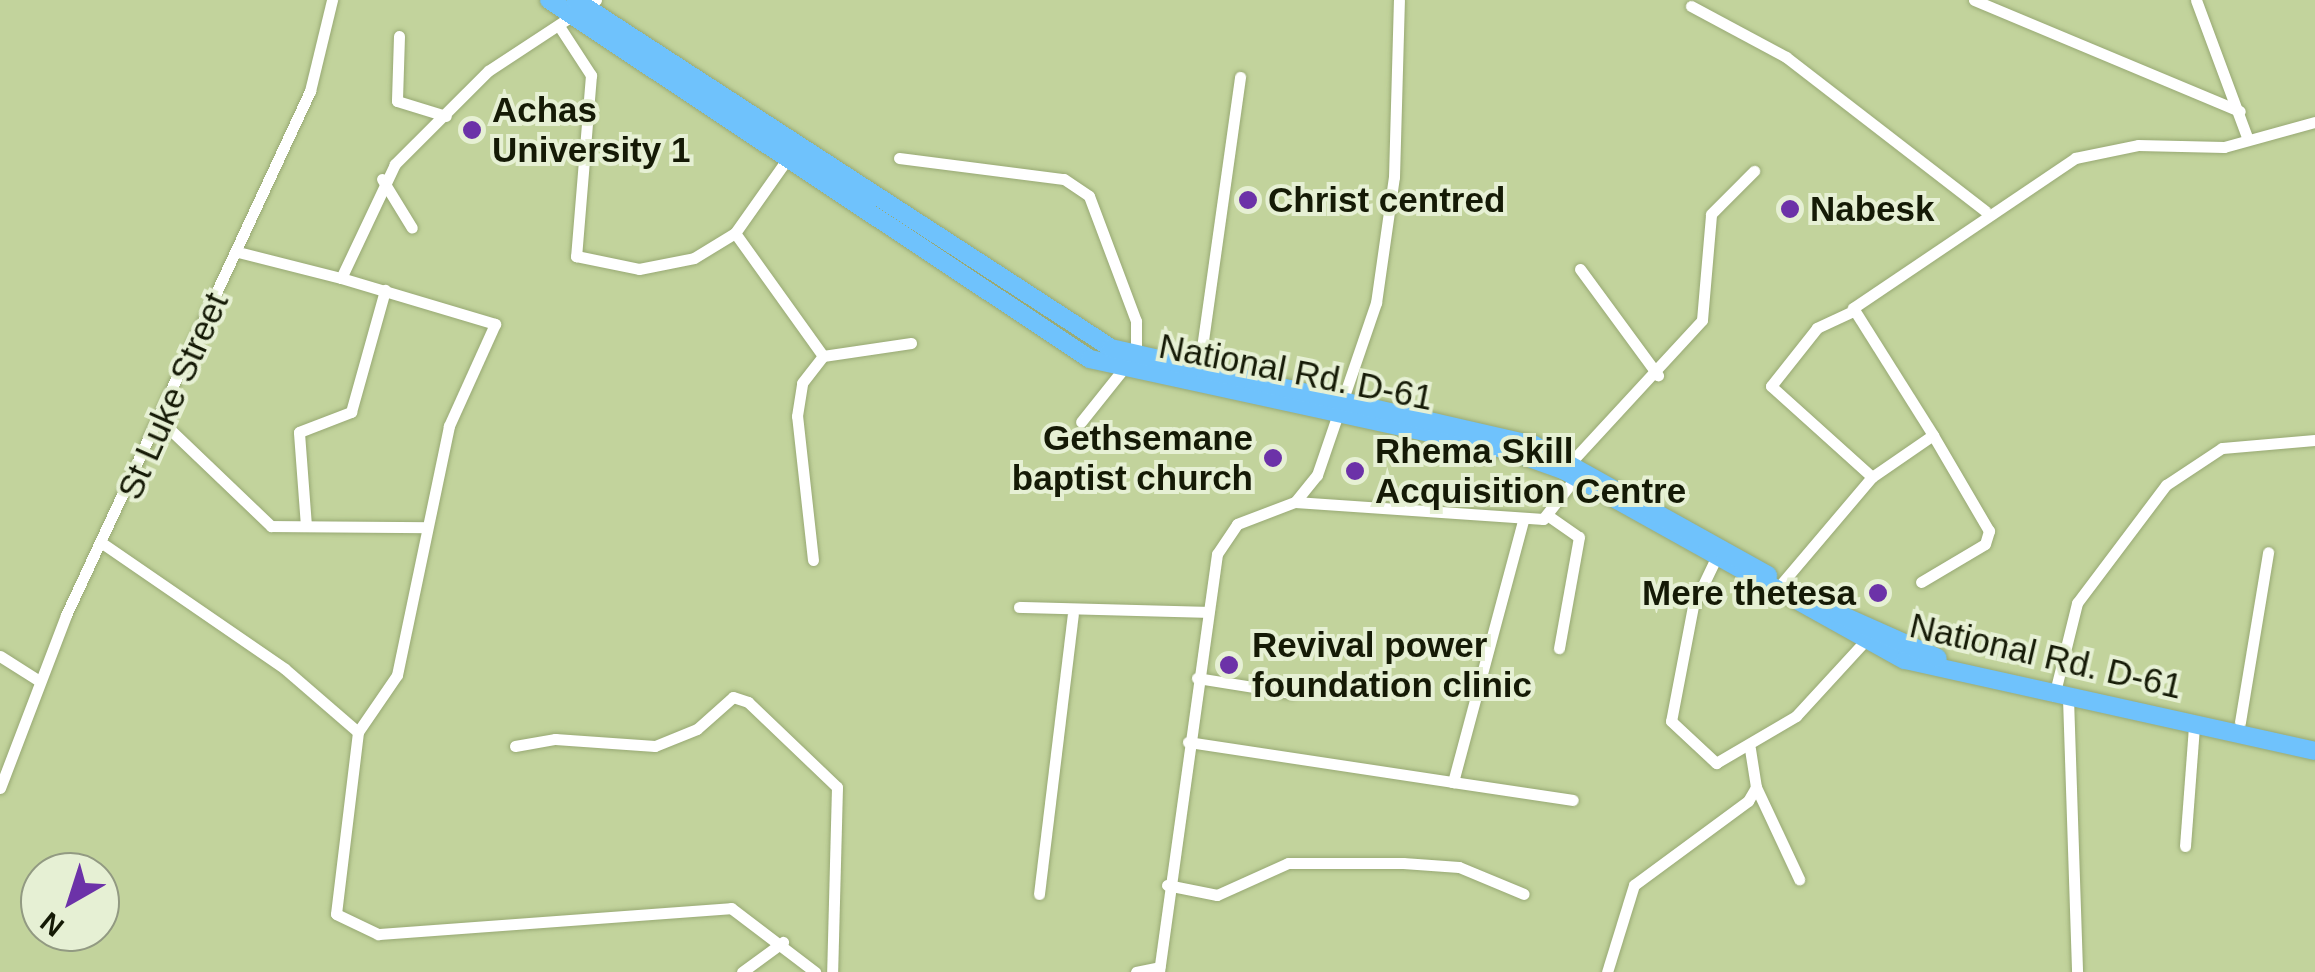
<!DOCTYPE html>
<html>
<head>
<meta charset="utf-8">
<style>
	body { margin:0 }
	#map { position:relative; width:2315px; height:972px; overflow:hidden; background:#c2d39c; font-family:Helvetica,sans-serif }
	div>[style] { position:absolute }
	.roads { filter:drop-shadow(0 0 2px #98a974) drop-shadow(0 0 2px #98a974) }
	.minor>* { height:11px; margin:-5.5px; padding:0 5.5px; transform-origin:5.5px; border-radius:5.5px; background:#fff }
	.trunk>* { height:18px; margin:-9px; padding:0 9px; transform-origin:9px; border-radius:9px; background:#6fc2fc }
	.dots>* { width:28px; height:28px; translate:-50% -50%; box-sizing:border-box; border:5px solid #e6f0d4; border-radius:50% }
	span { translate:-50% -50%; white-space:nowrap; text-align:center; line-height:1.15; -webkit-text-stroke:8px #e6f0d4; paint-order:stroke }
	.poi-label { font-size:35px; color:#151a06; font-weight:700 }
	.left { translate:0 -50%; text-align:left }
	.right { translate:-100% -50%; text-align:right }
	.street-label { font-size:35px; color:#151a06 }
	.north { position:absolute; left:20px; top:852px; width:100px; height:100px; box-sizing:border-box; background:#e6f0d4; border:2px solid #929a82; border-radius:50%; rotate:219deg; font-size:28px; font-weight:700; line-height:40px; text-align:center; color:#151a06 }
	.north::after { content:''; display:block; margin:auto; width:35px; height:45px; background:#6c32a8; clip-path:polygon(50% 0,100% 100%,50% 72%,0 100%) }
</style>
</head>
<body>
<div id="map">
	<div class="roads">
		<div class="minor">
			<i style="left:596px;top:0;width:129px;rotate:146.7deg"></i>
			<i style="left:488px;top:71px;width:132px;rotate:135deg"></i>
			<i style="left:395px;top:164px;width:126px;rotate:115.3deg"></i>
			<i style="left:341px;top:278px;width:161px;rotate:16.6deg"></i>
			<i style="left:495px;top:324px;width:112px;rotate:114.3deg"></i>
			<i style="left:449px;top:426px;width:254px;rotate:101.8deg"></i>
			<i style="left:397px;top:675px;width:69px;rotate:124.4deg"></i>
			<i style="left:358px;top:732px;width:183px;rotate:96.9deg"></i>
			<i style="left:336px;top:914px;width:47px;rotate:25.5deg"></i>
			<i style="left:378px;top:934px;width:354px;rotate:-4.2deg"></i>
			<i style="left:731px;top:908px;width:106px;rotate:37.3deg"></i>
			<i style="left:1974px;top:0;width:288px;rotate:22.7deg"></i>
			<i style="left:2196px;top:0;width:149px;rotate:69.6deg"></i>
			<i style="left:1691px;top:6px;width:108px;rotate:28.2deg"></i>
			<i style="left:1786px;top:57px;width:252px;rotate:37.7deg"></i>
			<i style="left:559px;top:26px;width:59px;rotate:56.9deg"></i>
			<i style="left:591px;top:75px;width:182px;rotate:94.7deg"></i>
			<i style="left:576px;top:256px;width:64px;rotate:11.7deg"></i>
			<i style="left:639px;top:269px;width:56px;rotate:-11.3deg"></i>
			<i style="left:694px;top:258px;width:48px;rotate:-31.4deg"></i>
			<i style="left:735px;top:233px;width:92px;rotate:-54.8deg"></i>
			<i style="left:399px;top:36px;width:65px;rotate:91.8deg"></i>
			<i style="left:397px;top:101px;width:51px;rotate:17deg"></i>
			<i style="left:899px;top:158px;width:166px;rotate:7.3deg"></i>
			<i style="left:1064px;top:179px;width:30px;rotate:34deg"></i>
			<i style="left:1089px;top:196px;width:134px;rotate:69.4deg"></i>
			<i style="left:1136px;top:321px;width:32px;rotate:90deg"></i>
			<i style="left:1136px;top:353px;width:88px;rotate:128.6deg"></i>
			<i style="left:382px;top:179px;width:57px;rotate:58.5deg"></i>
			<i style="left:735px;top:233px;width:151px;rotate:54.4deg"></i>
			<i style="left:823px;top:356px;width:89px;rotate:-8.4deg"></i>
			<i style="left:238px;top:252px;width:106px;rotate:14.2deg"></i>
			<i style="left:1580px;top:269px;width:132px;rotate:53.7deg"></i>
			<i style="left:1851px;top:312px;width:38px;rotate:155deg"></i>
			<i style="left:1817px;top:328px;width:74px;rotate:128.4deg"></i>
			<i style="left:1771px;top:386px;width:136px;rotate:42deg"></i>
			<i style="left:1199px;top:369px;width:295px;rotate:-82deg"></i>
			<i style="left:157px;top:417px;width:158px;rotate:43.7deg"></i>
			<i style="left:271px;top:526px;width:156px;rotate:0.4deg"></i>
			<i style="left:1573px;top:460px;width:190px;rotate:-47.3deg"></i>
			<i style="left:1702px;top:320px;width:106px;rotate:-85.1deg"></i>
			<i style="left:1711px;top:214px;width:61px;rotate:-45deg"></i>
			<i style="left:1295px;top:502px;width:249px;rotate:3.9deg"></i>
			<i style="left:1543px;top:519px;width:53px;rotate:-51.8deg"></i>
			<i style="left:1550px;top:517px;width:35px;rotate:35deg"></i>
			<i style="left:1579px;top:537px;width:113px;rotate:100.2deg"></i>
			<i style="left:306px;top:526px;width:94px;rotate:-94.3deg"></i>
			<i style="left:299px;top:432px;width:56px;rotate:-21deg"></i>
			<i style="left:351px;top:412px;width:127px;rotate:-74.4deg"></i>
			<i style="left:102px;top:543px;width:222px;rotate:34.5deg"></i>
			<i style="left:285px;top:669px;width:96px;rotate:40.8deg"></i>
			<i style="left:1716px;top:558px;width:53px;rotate:115.6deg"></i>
			<i style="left:1693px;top:606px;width:117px;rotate:100.8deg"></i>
			<i style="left:1671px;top:721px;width:62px;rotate:43deg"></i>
			<i style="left:1716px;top:763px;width:93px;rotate:-30.4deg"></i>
			<i style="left:1796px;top:716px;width:100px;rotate:-47.4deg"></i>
			<i style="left:813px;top:560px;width:145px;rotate:-96.3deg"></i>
			<i style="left:797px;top:416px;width:33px;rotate:-81deg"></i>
			<i style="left:802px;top:383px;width:34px;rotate:-52deg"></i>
			<i style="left:1921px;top:582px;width:74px;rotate:-30.7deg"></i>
			<i style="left:1985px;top:544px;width:14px;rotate:-73deg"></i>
			<i style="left:1989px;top:531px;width:111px;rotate:-120.3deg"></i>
			<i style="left:1782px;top:583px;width:139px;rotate:-49.7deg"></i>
			<i style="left:1872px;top:477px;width:74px;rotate:-34.5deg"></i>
			<i style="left:1933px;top:435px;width:150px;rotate:-122.2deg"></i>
			<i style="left:1853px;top:308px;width:268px;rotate:-34deg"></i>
			<i style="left:2075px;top:158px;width:64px;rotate:-11.7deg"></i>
			<i style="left:2138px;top:145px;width:86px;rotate:1.3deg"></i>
			<i style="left:2224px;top:147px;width:94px;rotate:-15.4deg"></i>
			<i style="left:1019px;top:607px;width:187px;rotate:1.5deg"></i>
			<i style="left:0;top:656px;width:45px;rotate:32.3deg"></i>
			<i style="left:1197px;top:678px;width:95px;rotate:9.1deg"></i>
			<i style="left:2054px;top:696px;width:96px;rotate:-76.1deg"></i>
			<i style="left:2077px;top:603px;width:148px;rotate:-53deg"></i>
			<i style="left:2166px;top:485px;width:67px;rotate:-33.5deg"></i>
			<i style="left:2222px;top:448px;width:93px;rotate:-4.9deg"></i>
			<i style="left:2068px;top:698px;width:274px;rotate:88.1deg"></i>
			<i style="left:2240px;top:722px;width:172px;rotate:-80.6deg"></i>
			<i style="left:1188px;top:742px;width:268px;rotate:8.6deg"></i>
			<i style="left:1453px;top:782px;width:271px;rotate:-75deg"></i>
			<i style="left:515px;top:746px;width:41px;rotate:-9.9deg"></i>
			<i style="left:555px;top:739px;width:100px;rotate:4deg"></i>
			<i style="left:655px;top:746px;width:45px;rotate:-22deg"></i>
			<i style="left:697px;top:729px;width:48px;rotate:-41.6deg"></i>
			<i style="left:733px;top:697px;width:16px;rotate:18deg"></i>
			<i style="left:748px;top:702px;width:123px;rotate:43.7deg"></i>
			<i style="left:837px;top:787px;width:185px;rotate:91.5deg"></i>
			<i style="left:1453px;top:782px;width:121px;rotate:8.5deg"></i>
			<i style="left:1756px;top:787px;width:102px;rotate:64.9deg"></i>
			<i style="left:0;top:788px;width:185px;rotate:-69.1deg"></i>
			<i style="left:66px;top:615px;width:578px;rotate:-65.03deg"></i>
			<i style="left:310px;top:91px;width:94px;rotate:-76.4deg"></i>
			<i style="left:2185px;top:846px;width:121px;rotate:-85.7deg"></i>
			<i style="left:1167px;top:885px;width:51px;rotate:11.3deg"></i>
			<i style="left:1217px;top:895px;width:78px;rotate:-24.3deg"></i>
			<i style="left:1288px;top:863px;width:115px"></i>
			<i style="left:1403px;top:863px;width:56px;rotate:4.1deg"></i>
			<i style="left:1459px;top:867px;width:70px;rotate:22.6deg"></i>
			<i style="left:1039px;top:894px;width:281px;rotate:-83.1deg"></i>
			<i style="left:742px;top:972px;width:51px;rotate:-36.2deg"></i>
			<i style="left:1136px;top:972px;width:24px;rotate:-12deg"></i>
			<i style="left:1159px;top:972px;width:422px;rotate:-82.1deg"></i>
			<i style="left:1217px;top:554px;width:36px;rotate:-56deg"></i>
			<i style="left:1237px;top:524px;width:62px;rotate:-20.8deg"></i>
			<i style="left:1295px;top:502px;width:35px;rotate:-51deg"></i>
			<i style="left:1317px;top:475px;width:182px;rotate:-71.1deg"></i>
			<i style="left:1376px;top:303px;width:127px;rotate:-81.9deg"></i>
			<i style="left:1394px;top:177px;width:177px;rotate:-88.4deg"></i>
			<i style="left:1607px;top:972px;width:91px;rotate:-72.8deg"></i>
			<i style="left:1634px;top:885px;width:142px;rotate:-36.4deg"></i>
			<i style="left:1748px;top:801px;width:16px;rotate:-60deg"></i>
			<i style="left:1756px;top:787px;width:39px;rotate:-99deg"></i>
		</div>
		<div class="trunk">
			<i style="left:549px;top:0;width:649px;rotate:33.57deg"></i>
			<i style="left:1090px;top:359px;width:424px;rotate:12.3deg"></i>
			<i style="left:1504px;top:449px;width:63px;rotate:19.6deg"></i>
			<i style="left:1563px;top:470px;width:391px;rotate:29.1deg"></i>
			<i style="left:1905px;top:660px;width:420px;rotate:12.5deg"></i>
			<i style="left:575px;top:0;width:639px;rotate:32.99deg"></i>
			<i style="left:1111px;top:348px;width:434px;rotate:12.9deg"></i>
			<i style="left:1534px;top:445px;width:268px;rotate:29.1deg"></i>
			<i style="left:1839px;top:614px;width:108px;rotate:24deg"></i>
		</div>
	</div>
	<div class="dots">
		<i style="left:472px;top:130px;background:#6c32a8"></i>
		<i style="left:1248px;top:200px;background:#6c32a8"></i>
		<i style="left:1790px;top:209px;background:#6c32a8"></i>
		<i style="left:1273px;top:458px;background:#6c32a8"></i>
		<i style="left:1355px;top:471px;background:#6c32a8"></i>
		<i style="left:1878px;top:593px;background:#6c32a8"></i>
		<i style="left:1229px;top:665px;background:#6c32a8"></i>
	</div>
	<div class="poi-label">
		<span class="left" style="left:492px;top:130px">Achas<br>University 1</span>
		<span class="left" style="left:1268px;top:200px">Christ centred</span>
		<span class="left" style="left:1810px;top:209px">Nabesk</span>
		<span class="right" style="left:1253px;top:458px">Gethsemane<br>baptist church</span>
		<span class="left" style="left:1375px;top:471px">Rhema Skill<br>Acquisition Centre</span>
		<span class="right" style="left:1856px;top:593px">Mere thetesa</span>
		<span class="left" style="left:1252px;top:665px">Revival power<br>foundation clinic</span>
	</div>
	<div class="street-label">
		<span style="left:1296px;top:372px;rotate:11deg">National Rd. D-61</span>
		<span style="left:173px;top:396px;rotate:-66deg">St Luke Street</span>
		<span style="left:2046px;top:656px;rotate:13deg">National Rd. D-61</span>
	</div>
	<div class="north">N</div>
</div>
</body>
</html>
